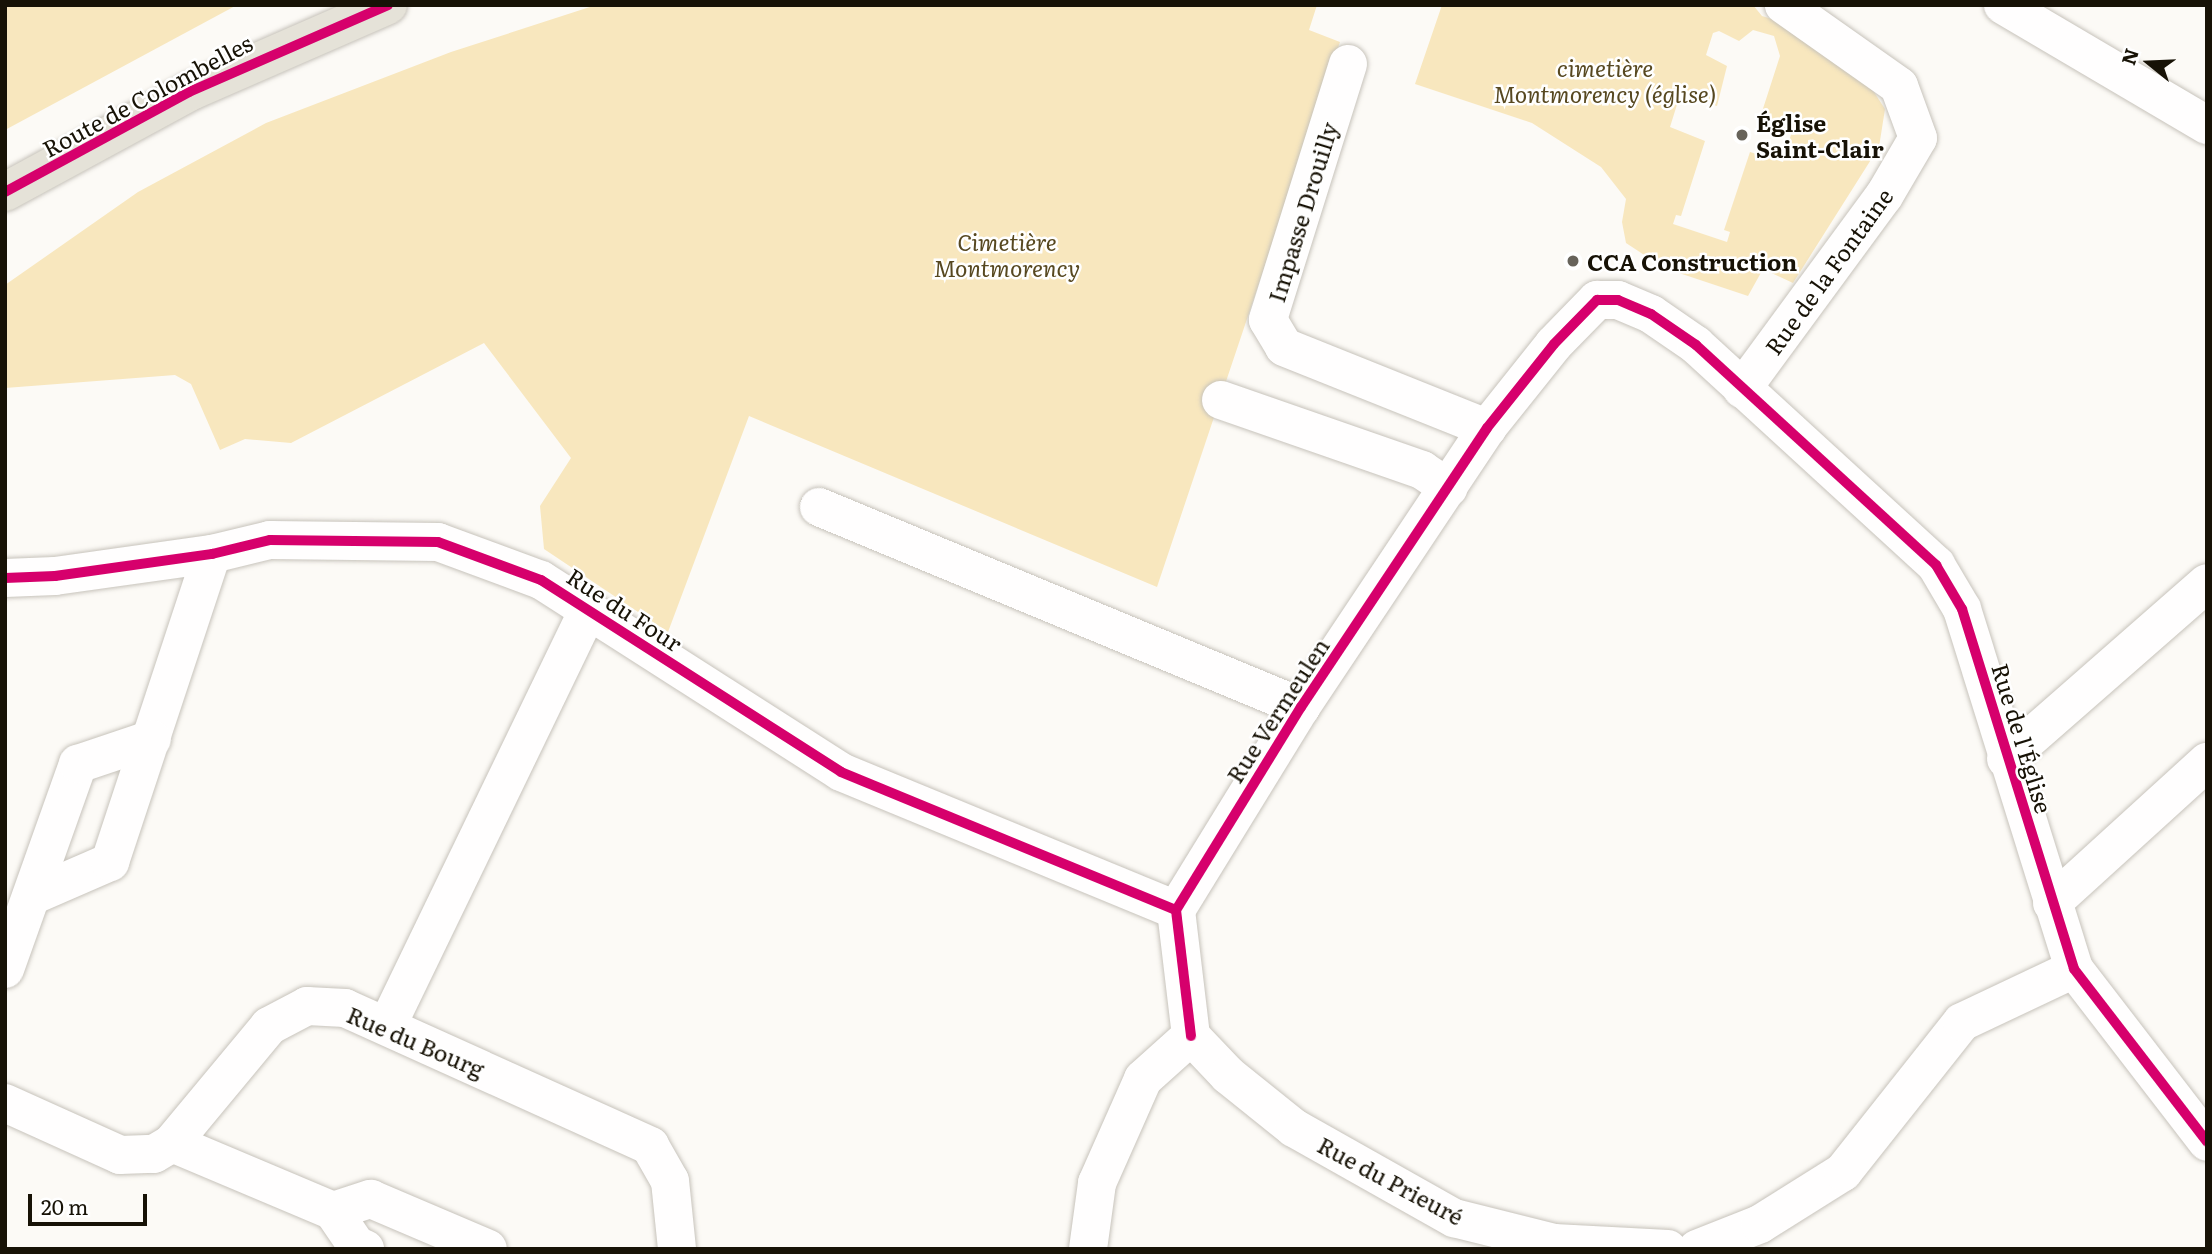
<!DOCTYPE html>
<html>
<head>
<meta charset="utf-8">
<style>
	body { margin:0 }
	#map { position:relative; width:2212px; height:1254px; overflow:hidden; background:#fcfaf6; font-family:Literata,serif }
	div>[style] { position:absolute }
	.green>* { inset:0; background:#f8e7be }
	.roads { filter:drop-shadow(0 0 2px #c7c3bb) drop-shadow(0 0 2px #c7c3bb) }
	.minor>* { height:38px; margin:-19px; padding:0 19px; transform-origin:19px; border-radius:19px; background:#fffefe }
	.major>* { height:38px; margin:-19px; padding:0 19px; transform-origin:19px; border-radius:19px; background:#e5e2d8 }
	.cycleway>* { height:10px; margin:-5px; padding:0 5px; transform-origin:5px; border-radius:5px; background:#d6006c }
	.dots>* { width:19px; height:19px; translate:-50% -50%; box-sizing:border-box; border:4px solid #fff; border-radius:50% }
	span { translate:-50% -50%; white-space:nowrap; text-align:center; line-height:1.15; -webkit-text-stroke:5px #fff; paint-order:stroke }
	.park-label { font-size:23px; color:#574820; font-style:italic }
	.street-label { font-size:23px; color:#171206 }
	.poi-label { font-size:23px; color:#171206; font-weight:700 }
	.left { translate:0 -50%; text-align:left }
	.frame { position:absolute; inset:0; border:7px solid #171206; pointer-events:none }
	.north { position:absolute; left:2114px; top:28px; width:70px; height:70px; -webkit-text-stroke:5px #fff; paint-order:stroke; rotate:288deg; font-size:19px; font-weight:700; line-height:28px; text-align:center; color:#171206 }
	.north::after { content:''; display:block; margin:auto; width:24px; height:32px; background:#171206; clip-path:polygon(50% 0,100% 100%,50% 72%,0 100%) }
	.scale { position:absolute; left:28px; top:1194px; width:119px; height:32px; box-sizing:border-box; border:4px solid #171206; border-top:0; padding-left:9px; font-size:21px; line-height:24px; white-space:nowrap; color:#171206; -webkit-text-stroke:5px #fff; paint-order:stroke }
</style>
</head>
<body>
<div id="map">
	<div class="green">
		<i style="clip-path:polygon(5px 5px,237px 5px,5px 130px)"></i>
		<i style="clip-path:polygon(596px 5px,1317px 5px,1309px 30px,1340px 42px,1157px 587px,749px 416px,668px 632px,544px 549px,540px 506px,571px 458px,484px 343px,291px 443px,245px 439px,220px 450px,191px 384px,175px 375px,5px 388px,5px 285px,138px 192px,266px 123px,451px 52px)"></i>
		<i style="clip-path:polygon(evenodd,1442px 5px,1753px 5px,1762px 16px,1798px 27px,1874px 92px,1885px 109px,1879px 147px,1793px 283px,1763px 269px,1748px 296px,1664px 268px,1626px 243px,1622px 222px,1626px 199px,1601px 167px,1532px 123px,1415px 84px,1442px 5px,1753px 30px,1774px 36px,1780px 56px,1759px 121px,1792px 131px,1783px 162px,1750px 152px,1724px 230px,1730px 232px,1727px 242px,1673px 224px,1676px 215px,1681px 216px,1705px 141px,1670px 127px,1680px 95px,1717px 106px,1727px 66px,1706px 55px,1713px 33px,1719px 31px,1739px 41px,1753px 30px)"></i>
	</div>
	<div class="roads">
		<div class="minor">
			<i style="left:2003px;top:5px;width:237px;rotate:30.5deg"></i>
			<i style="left:1348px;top:64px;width:268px;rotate:107.4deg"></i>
			<i style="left:1268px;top:320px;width:31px;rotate:59deg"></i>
			<i style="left:1284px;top:347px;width:219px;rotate:21.8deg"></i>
			<i style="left:1742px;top:389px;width:240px;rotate:-53.7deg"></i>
			<i style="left:1884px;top:196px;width:67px;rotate:-59.6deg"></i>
			<i style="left:1918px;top:138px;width:55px;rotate:-110.1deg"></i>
			<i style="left:1899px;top:86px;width:141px;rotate:-144.8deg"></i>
			<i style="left:1221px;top:400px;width:213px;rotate:19.2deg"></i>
			<i style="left:1422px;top:470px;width:32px;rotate:34deg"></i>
			<i style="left:819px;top:507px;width:522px;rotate:22.54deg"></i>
			<i style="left:5px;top:578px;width:50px;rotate:-2.3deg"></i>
			<i style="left:55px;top:576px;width:159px;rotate:-8deg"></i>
			<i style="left:212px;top:554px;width:60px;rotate:-13.6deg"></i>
			<i style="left:270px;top:540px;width:168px;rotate:0.7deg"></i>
			<i style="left:438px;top:542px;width:110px;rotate:20.3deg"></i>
			<i style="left:541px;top:580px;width:356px;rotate:32.6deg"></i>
			<i style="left:841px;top:772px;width:362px;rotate:22.4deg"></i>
			<i style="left:2006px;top:759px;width:267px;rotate:-41.2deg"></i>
			<i style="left:34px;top:895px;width:83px;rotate:-23.5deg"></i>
			<i style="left:110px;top:862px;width:324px;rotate:-71.7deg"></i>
			<i style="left:2052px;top:903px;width:210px;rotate:-42.3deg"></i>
			<i style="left:5px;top:969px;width:218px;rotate:-70.4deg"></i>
			<i style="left:78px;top:764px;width:78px;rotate:-18.7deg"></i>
			<i style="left:387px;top:1026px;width:462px;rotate:-64.2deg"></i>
			<i style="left:1191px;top:1036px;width:127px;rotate:-96.8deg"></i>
			<i style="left:1176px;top:910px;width:238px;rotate:-58.4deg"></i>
			<i style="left:1301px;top:707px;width:335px;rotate:-56.3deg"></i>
			<i style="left:1487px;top:428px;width:107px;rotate:-51.4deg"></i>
			<i style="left:1554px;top:344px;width:62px;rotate:-45.7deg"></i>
			<i style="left:1597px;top:300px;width:21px"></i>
			<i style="left:1618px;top:300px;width:36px;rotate:23deg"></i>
			<i style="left:1651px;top:314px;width:55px;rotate:34.6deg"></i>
			<i style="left:1696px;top:345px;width:326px;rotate:42.5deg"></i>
			<i style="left:1936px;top:565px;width:51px;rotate:59.4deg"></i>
			<i style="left:1962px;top:609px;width:377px;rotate:72.7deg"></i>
			<i style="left:2074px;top:969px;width:218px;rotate:52.4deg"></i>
			<i style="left:1191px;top:1036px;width:54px;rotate:46.5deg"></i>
			<i style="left:1228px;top:1075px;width:85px;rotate:38.8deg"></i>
			<i style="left:1294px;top:1128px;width:184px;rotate:29.4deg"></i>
			<i style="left:1454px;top:1218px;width:103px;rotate:14deg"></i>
			<i style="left:1554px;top:1243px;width:114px;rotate:3deg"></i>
			<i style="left:5px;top:1103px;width:126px;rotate:24.3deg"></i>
			<i style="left:120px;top:1155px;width:34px;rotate:-2deg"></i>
			<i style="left:154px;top:1154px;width:21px;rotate:-31deg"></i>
			<i style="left:172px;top:1143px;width:152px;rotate:-50.3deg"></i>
			<i style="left:269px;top:1026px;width:43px;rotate:-27.8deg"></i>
			<i style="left:307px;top:1006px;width:38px;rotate:3deg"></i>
			<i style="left:345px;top:1008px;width:335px;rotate:24.3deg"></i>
			<i style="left:650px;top:1146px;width:40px;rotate:60.3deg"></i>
			<i style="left:670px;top:1181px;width:68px;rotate:84.1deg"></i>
			<i style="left:172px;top:1143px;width:175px;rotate:22.9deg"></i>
			<i style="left:333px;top:1211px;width:41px;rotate:55.9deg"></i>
			<i style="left:356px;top:1245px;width:10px;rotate:24deg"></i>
			<i style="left:333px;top:1211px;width:40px;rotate:-18deg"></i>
			<i style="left:371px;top:1199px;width:127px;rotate:23.1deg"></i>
			<i style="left:1088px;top:1249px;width:67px;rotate:-82.2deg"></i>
			<i style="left:1097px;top:1183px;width:114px;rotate:-66.1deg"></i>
			<i style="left:1143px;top:1079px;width:64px;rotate:-41.9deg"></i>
			<i style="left:1697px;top:1249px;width:68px;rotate:-21.6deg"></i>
			<i style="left:1760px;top:1224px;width:98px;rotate:-32.1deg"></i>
			<i style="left:1843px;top:1172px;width:191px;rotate:-51.6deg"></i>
			<i style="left:1962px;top:1022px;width:124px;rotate:-25.3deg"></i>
		</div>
		<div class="major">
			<i style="left:5px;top:192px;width:209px;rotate:-28.5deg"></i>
			<i style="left:189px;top:92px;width:217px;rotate:-23.6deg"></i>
		</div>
	</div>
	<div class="cycleway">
		<i style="left:5px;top:192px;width:209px;rotate:-28.5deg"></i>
		<i style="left:189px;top:92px;width:217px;rotate:-23.6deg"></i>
		<i style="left:5px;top:578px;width:50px;rotate:-2.3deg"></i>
		<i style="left:55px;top:576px;width:159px;rotate:-8deg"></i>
		<i style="left:212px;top:554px;width:60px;rotate:-13.6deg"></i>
		<i style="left:270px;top:540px;width:168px;rotate:0.7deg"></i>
		<i style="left:438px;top:542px;width:110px;rotate:20.3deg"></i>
		<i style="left:541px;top:580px;width:356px;rotate:32.6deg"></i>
		<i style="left:841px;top:772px;width:362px;rotate:22.4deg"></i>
		<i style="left:1191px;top:1036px;width:127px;rotate:-96.8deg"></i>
		<i style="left:1176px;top:910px;width:238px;rotate:-58.4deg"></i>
		<i style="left:1301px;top:707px;width:335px;rotate:-56.3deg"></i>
		<i style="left:1487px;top:428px;width:107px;rotate:-51.4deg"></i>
		<i style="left:1554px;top:344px;width:62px;rotate:-45.7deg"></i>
		<i style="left:1597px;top:300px;width:21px"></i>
		<i style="left:1618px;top:300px;width:36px;rotate:23deg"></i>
		<i style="left:1651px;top:314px;width:55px;rotate:34.6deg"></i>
		<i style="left:1696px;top:345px;width:326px;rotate:42.5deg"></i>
		<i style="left:1936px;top:565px;width:51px;rotate:59.4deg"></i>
		<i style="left:1962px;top:609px;width:377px;rotate:72.7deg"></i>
		<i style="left:2074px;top:969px;width:218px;rotate:52.4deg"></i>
	</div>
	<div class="dots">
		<i style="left:1742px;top:135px;background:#67635a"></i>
		<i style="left:1573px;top:261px;background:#67635a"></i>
	</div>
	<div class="park-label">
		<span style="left:1605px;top:80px">cimetière<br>Montmorency (église)</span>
		<span style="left:1007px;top:254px">Cimetière<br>Montmorency</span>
	</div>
	<div class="street-label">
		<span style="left:147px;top:95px;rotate:-28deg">Route de Colombelles</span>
		<span style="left:1302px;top:212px;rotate:-73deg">Impasse Drouilly</span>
		<span style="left:1828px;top:271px;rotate:-54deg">Rue de la Fontaine</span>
		<span style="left:625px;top:609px;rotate:33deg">Rue du Four</span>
		<span style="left:1277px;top:710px;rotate:-57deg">Rue Vermeulen</span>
		<span style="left:2023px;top:738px;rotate:73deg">Rue de l'Église</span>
		<span style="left:416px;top:1041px;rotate:23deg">Rue du Bourg</span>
		<span style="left:1391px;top:1180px;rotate:28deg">Rue du Prieuré</span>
	</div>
	<div class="poi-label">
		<span class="left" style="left:1756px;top:135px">Église<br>Saint-Clair</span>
		<span class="left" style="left:1587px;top:261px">CCA Construction</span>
	</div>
	<div class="frame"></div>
	<div class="north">N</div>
	<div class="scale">20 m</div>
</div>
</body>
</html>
